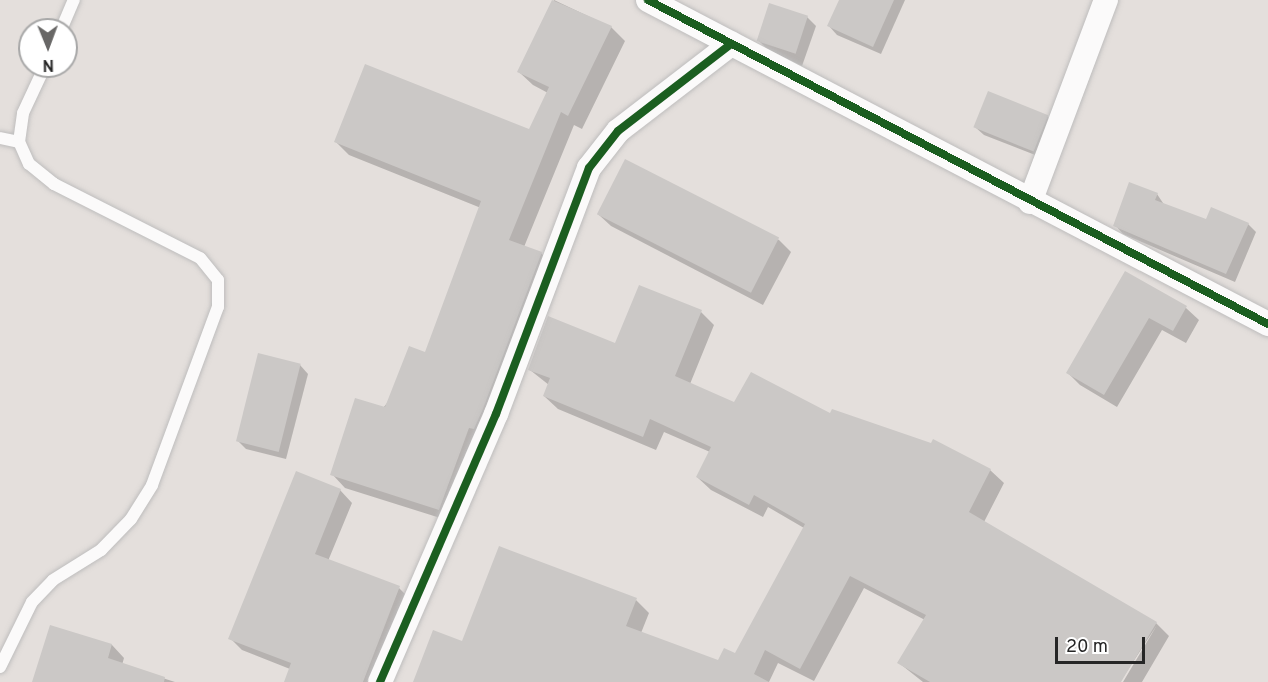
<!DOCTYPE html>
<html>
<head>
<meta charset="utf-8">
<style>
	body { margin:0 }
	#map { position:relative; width:1268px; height:682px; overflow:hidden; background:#e4dfdc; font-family:Overpass,sans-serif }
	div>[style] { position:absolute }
	.shadow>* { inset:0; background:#0003 }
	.building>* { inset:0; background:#cbc8c6; transform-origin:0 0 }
	.roads { filter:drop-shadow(0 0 2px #bebdbd) drop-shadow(0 0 2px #bebdbd) }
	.service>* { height:12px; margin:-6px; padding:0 6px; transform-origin:6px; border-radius:6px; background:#fbfafa }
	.minor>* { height:24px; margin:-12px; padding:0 12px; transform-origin:12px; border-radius:12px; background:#fbfafa }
	.cycleway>* { height:8px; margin:-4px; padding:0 4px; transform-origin:4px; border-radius:4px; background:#1b5e20 }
	span { translate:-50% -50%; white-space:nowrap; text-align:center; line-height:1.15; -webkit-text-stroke:4.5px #fff; paint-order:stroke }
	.north { position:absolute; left:18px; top:18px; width:60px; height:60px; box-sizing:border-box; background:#fff; border:2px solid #a8a8a8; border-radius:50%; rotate:179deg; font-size:16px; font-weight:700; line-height:24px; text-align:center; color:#262626 }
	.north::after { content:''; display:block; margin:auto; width:21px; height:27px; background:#686766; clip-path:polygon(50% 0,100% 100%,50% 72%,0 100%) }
	.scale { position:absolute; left:1055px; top:637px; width:90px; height:27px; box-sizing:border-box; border:3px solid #262626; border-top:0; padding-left:8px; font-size:18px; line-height:21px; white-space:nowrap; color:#262626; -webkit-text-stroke:4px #fff; paint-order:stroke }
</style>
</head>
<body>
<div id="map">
	<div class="shadow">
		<i style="clip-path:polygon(554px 0,611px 27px,625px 41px,582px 129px,574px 125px,524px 247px,541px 253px,555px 267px,453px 522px,345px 488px,332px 474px,425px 354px,481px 208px,349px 155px,336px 142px,530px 131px,548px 93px,533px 85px,519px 72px)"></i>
		<i style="clip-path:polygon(840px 0,905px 0,881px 54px,837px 35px,829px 26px)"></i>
		<i style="clip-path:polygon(807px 17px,816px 26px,802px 66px,767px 49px,758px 40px)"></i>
		<i style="clip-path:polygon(1047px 116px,1055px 125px,1043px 158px,984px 135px,975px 127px)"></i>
		<i style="clip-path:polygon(625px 161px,779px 240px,791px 252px,763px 305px,611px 226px,598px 214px)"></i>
		<i style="clip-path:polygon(1157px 194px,1165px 206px,1206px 221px,1248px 224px,1256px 232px,1235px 282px,1123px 234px,1115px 225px)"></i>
		<i style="clip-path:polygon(1126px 273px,1186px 308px,1199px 320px,1186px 343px,1162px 330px,1117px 407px,1080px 385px,1068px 373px)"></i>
		<i style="clip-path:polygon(701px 312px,714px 325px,690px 384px,735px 404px,831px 415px,931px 445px,934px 441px,990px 470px,1004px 483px,984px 522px,1156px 623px,1169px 636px,1142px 682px,1123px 682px,1157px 625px,1120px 682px,923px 682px,899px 663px,925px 620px,864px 588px,814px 681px,778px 663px,769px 682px,414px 682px,463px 643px,636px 600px,649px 613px,641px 633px,719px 662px,736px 655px,804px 528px,768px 507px,763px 517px,711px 490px,697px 477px,710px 452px,664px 432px,656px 450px,558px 409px,544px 396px,549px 385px,530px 370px,616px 345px)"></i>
		<i style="clip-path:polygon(300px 365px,308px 374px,286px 459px,246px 449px,237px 440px)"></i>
		<i style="clip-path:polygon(340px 490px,352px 503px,328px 561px,399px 588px,411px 600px,380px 682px,286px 682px,290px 669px,242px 650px,230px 638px)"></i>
		<i style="clip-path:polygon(51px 627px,112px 645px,124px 658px,122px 665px,175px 682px,33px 682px)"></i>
	</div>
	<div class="building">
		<i style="clip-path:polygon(552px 0,612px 26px,568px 116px,561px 112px,509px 240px,542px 252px,483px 409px,474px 429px,469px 428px,439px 510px,330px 475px,355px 398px,385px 407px,409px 346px,425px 352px,481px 201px,334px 142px,365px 64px,529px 129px,549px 87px,517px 72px)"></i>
		<i style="clip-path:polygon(839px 0,894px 0,873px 47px,827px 26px)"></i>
		<i style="left:769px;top:3px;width:41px;height:40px;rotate:18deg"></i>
		<i style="left:988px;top:91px;width:65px;height:39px;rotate:22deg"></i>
		<i style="left:625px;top:159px;width:173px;height:62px;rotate:27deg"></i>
		<i style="clip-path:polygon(1129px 182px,1158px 193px,1155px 200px,1206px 219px,1211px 207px,1249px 223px,1226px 274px,1113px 226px)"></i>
		<i style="clip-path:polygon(1125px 271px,1187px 306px,1173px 331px,1149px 318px,1104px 395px,1066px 373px)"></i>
		<i style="clip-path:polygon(639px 285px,702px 310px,675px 376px,734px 402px,751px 372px,830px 413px,832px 409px,931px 443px,933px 439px,991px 469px,969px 512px,1157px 622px,1121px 682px,930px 682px,897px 663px,926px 615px,850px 576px,800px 669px,765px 650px,754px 674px,769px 682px,413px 682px,433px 630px,462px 641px,499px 546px,637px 598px,626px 626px,718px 660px,724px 648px,735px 653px,805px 524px,754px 495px,749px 505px,696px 477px,711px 447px,650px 419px,643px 437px,543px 396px,550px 378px,528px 370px,548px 316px,615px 343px)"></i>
		<i style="left:258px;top:353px;width:44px;height:91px;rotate:14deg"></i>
		<i style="clip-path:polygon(296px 471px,341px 489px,315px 554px,400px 586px,363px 682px,284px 682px,291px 663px,228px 639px)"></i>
		<i style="clip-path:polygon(50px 625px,112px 644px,108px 658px,165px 677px,164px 682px,32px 682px)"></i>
	</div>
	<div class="roads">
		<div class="service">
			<i style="left:61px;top:30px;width:33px;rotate:-67deg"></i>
			<i style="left:0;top:138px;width:19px;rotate:12deg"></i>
			<i style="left:0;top:667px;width:72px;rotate:-63.8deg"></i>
			<i style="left:32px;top:602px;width:30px;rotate:-46deg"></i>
			<i style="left:53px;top:580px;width:57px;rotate:-32deg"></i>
			<i style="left:101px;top:550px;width:43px;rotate:-45.9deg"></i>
			<i style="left:131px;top:519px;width:40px;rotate:-58deg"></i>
			<i style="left:152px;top:485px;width:190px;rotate:-69.7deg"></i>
			<i style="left:218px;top:307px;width:27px;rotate:-90deg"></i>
			<i style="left:218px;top:280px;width:28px;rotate:-129deg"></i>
			<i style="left:200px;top:258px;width:164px;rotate:-153.1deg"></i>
			<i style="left:54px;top:184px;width:32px;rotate:-141deg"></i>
			<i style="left:29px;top:164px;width:24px;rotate:-114deg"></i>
			<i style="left:19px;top:142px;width:29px;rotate:-82deg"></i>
			<i style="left:23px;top:113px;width:52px;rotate:-64.9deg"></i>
		</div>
		<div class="minor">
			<i style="left:648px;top:0;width:700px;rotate:27.59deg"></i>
			<i style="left:1030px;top:202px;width:216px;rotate:-69.4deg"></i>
			<i style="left:380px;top:682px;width:292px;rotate:-66.6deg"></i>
			<i style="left:496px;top:414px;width:263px;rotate:-69.3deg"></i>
			<i style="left:589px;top:168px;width:47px;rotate:-51.9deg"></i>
			<i style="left:618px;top:131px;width:143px;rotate:-37.6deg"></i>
		</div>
	</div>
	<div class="cycleway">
		<i style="left:648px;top:0;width:700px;rotate:27.59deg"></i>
		<i style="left:380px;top:682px;width:292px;rotate:-66.6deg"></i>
		<i style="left:496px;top:414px;width:263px;rotate:-69.3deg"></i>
		<i style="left:589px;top:168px;width:47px;rotate:-51.9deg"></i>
		<i style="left:618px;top:131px;width:143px;rotate:-37.6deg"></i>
	</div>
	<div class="north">N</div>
	<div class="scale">20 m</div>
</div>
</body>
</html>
